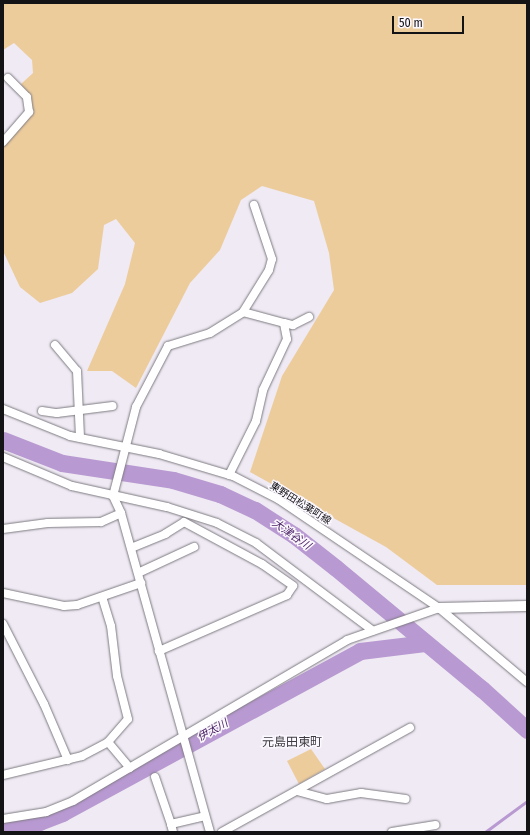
<!DOCTYPE html>
<html>
<head>
<meta charset="utf-8">
<style>
	body { margin:0 }
	#map { position:relative; width:530px; height:835px; overflow:hidden; background:#efeaf3; font-family:"Fira Sans Condensed","Noto Sans JP",sans-serif }
	div>[style] { position:absolute }
	.green>* { inset:0; background:#edcc9c }
	.stream>* { height:3px; margin:-1.5px; padding:0 1.5px; transform-origin:1.5px; border-radius:1.5px; background:#b899d1 }
	.river>* { height:17px; margin:-8.5px; padding:0 8.5px; transform-origin:8.5px; border-radius:8.5px; background:#b899d1 }
	.roads { filter:drop-shadow(0 0 1px #7e7a81) drop-shadow(0 0 1px #7e7a81) }
	.minor>* { height:8px; margin:-4px; padding:0 4px; transform-origin:4px; border-radius:4px; background:#fff }
	.tertiary>* { height:10px; margin:-5px; padding:0 5px; transform-origin:5px; border-radius:5px; background:#fff }
	span { translate:-50% -50%; white-space:nowrap; text-align:center; line-height:1.15; -webkit-text-stroke:3px #fcf8ff; paint-order:stroke }
	.street-label { font-size:10px; color:#131215 }
	.water-label { font-size:11px; color:#4a2265; font-style:italic }
	.quarter-label { font-size:12px; color:#3d3a40 }
	.frame { position:absolute; inset:0; border:4px solid #131215; pointer-events:none }
	.scale { position:absolute; left:392px; top:16px; width:72px; height:18px; box-sizing:border-box; border:2px solid #131215; border-top:0; padding-left:5px; font-size:12px; line-height:14px; white-space:nowrap; color:#131215; -webkit-text-stroke:3px #fcf8ff; paint-order:stroke }
</style>
</head>
<body>
<div id="map">
	<div class="green">
		<i style="clip-path:polygon(3px 3px,527px 3px,527px 585px,437px 585px,386px 547px,250px 472px,282px 376px,334px 290px,329px 253px,314px 201px,262px 186px,241px 200px,220px 250px,190px 283px,136px 388px,112px 371px,87px 371px,125px 284px,135px 243px,116px 219px,104px 225px,98px 269px,72px 293px,40px 303px,20px 287px,3px 251px,3px 141px,32px 113px,29px 96px,21px 84px,33px 73px,32px 60px,14px 43px,3px 50px)"></i>
		<i style="clip-path:polygon(311px 749px,325px 769px,299px 784px,287px 761px)"></i>
	</div>
	<div class="stream">
		<i style="left:485px;top:832px;width:52px;rotate:-36.4deg"></i>
	</div>
	<div class="river">
		<i style="left:3px;top:440px;width:63px;rotate:21.3deg"></i>
		<i style="left:62px;top:463px;width:112px;rotate:8.7deg"></i>
		<i style="left:173px;top:480px;width:49px;rotate:16.6deg"></i>
		<i style="left:220px;top:494px;width:38px;rotate:25deg"></i>
		<i style="left:255px;top:510px;width:46px;rotate:32.7deg"></i>
		<i style="left:294px;top:535px;width:53px;rotate:38.2deg"></i>
		<i style="left:336px;top:568px;width:190px;rotate:39.7deg"></i>
		<i style="left:482px;top:689px;width:61px;rotate:42.3deg"></i>
		<i style="left:3px;top:829px;width:37px;rotate:-11deg"></i>
		<i style="left:39px;top:822px;width:25px;rotate:-21deg"></i>
		<i style="left:62px;top:813px;width:339px;rotate:-28.5deg"></i>
		<i style="left:360px;top:651px;width:65px;rotate:-7deg"></i>
	</div>
	<div class="roads">
		<div class="minor">
			<i style="left:3px;top:142px;width:40px;rotate:-49deg"></i>
			<i style="left:29px;top:112px;width:15px;rotate:-98deg"></i>
			<i style="left:27px;top:97px;width:27px;rotate:-135deg"></i>
			<i style="left:284px;top:323px;width:9px;rotate:13deg"></i>
			<i style="left:293px;top:325px;width:18px;rotate:-27deg"></i>
			<i style="left:55px;top:345px;width:34px;rotate:50deg"></i>
			<i style="left:77px;top:371px;width:67px;rotate:87.4deg"></i>
			<i style="left:3px;top:409px;width:72px;rotate:21.9deg"></i>
			<i style="left:70px;top:436px;width:91px;rotate:11.4deg"></i>
			<i style="left:159px;top:454px;width:77px;rotate:16.6deg"></i>
			<i style="left:233px;top:476px;width:51px;rotate:27.1deg"></i>
			<i style="left:278px;top:499px;width:194px;rotate:34.1deg"></i>
			<i style="left:439px;top:608px;width:115px;rotate:40.1deg"></i>
			<i style="left:42px;top:411px;width:15px;rotate:8deg"></i>
			<i style="left:57px;top:413px;width:56px;rotate:-7.1deg"></i>
			<i style="left:3px;top:457px;width:75px;rotate:22.8deg"></i>
			<i style="left:72px;top:486px;width:97px;rotate:12.5deg"></i>
			<i style="left:167px;top:507px;width:52px;rotate:17.7deg"></i>
			<i style="left:217px;top:523px;width:44px;rotate:27.1deg"></i>
			<i style="left:256px;top:543px;width:146px;rotate:36.9deg"></i>
			<i style="left:229px;top:475px;width:60px;rotate:-63.4deg"></i>
			<i style="left:256px;top:421px;width:32px;rotate:-77deg"></i>
			<i style="left:263px;top:390px;width:56px;rotate:-64.8deg"></i>
			<i style="left:287px;top:339px;width:16px;rotate:-101deg"></i>
			<i style="left:284px;top:323px;width:42px;rotate:-165deg"></i>
			<i style="left:3px;top:529px;width:45px;rotate:-7.6deg"></i>
			<i style="left:48px;top:523px;width:53px;rotate:-1.1deg"></i>
			<i style="left:101px;top:522px;width:22px;rotate:-24deg"></i>
			<i style="left:131px;top:548px;width:37px;rotate:-22deg"></i>
			<i style="left:165px;top:534px;width:22px;rotate:-32deg"></i>
			<i style="left:184px;top:522px;width:89px;rotate:28.3deg"></i>
			<i style="left:262px;top:564px;width:38px;rotate:35deg"></i>
			<i style="left:293px;top:586px;width:11px;rotate:124deg"></i>
			<i style="left:287px;top:595px;width:140px;rotate:156.4deg"></i>
			<i style="left:138px;top:573px;width:62px;rotate:-24.9deg"></i>
			<i style="left:3px;top:593px;width:62px;rotate:12deg"></i>
			<i style="left:64px;top:606px;width:13px;rotate:-4deg"></i>
			<i style="left:77px;top:605px;width:68px;rotate:-19deg"></i>
			<i style="left:3px;top:624px;width:90px;rotate:62.9deg"></i>
			<i style="left:44px;top:704px;width:61px;rotate:66.8deg"></i>
			<i style="left:108px;top:742px;width:34px;rotate:50deg"></i>
			<i style="left:3px;top:775px;width:81px;rotate:-13.5deg"></i>
			<i style="left:82px;top:756px;width:30px;rotate:-28deg"></i>
			<i style="left:108px;top:742px;width:30px;rotate:-49deg"></i>
			<i style="left:128px;top:719px;width:44px;rotate:-104.3deg"></i>
			<i style="left:117px;top:676px;width:50px;rotate:-96.8deg"></i>
			<i style="left:111px;top:626px;width:30px;rotate:-107deg"></i>
			<i style="left:155px;top:777px;width:50px;rotate:71.2deg"></i>
			<i style="left:297px;top:791px;width:31px;rotate:15deg"></i>
			<i style="left:327px;top:799px;width:35px;rotate:-10deg"></i>
			<i style="left:361px;top:793px;width:45px;rotate:7.6deg"></i>
			<i style="left:3px;top:819px;width:44px;rotate:-9.2deg"></i>
			<i style="left:46px;top:812px;width:29px;rotate:-22deg"></i>
			<i style="left:73px;top:801px;width:318px;rotate:-30.4deg"></i>
			<i style="left:347px;top:640px;width:97px;rotate:-19.2deg"></i>
			<i style="left:173px;top:832px;width:8px;rotate:-104deg"></i>
			<i style="left:171px;top:824px;width:35px;rotate:-13deg"></i>
			<i style="left:210px;top:832px;width:331px;rotate:-105.6deg"></i>
			<i style="left:121px;top:513px;width:19px;rotate:-115deg"></i>
			<i style="left:113px;top:496px;width:92px;rotate:-75.5deg"></i>
			<i style="left:136px;top:407px;width:69px;rotate:-62.3deg"></i>
			<i style="left:168px;top:346px;width:44px;rotate:-17.2deg"></i>
			<i style="left:210px;top:333px;width:39px;rotate:-32deg"></i>
			<i style="left:243px;top:312px;width:49px;rotate:-58.2deg"></i>
			<i style="left:269px;top:270px;width:11px;rotate:-75deg"></i>
			<i style="left:272px;top:259px;width:57px;rotate:-108.4deg"></i>
			<i style="left:222px;top:832px;width:215px;rotate:-29deg"></i>
			<i style="left:392px;top:832px;width:44px;rotate:-9.2deg"></i>
		</div>
		<div class="tertiary">
			<i style="left:439px;top:608px;width:88px;rotate:-1.3deg"></i>
		</div>
	</div>
	<div class="street-label">
		<span style="left:300px;top:504px;rotate:32deg">東野田松葉町線</span>
	</div>
	<div class="water-label">
		<span style="left:291px;top:535px;rotate:35deg">大津谷川</span>
		<span style="left:213px;top:731px;rotate:-29deg">伊太川</span>
	</div>
	<div class="quarter-label">
		<span style="left:292px;top:743px">元島田東町</span>
	</div>
	<div class="frame"></div>
	<div class="scale">50 m</div>
</div>
</body>
</html>
